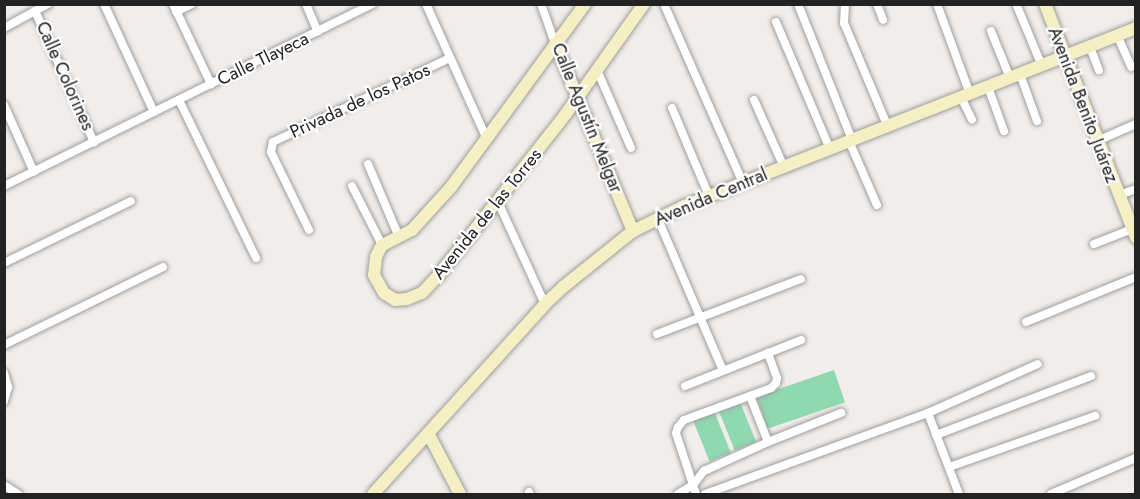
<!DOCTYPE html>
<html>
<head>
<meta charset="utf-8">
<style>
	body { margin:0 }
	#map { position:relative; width:1140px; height:499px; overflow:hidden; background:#f1edea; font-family:Jost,sans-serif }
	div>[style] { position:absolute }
	.pitch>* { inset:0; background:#8fd8b0; transform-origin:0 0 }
	.roads { filter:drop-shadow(0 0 2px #9f9f9f) drop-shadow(0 0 2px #9f9f9f) }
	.street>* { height:8px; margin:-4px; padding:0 4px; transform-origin:4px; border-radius:4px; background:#fff }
	.secondary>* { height:12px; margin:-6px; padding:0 6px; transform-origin:6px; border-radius:6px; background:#f5efc4 }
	span { translate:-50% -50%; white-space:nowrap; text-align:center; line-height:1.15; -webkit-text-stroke:4.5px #fff; paint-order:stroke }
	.street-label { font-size:18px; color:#222 }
	.frame { position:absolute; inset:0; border:6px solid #222; pointer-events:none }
</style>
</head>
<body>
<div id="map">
	<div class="pitch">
		<i style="left:834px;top:370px;width:34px;height:82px;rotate:71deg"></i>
		<i style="left:740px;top:402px;width:43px;height:23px;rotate:68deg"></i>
		<i style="left:714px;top:411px;width:45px;height:23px;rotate:68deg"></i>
	</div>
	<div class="roads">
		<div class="street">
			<i style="left:104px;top:4px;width:119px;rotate:65.2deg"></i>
			<i style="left:173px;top:4px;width:89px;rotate:64.6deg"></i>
			<i style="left:306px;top:4px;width:30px;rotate:67deg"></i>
			<i style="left:426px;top:4px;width:146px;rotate:65.7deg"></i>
			<i style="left:541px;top:4px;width:41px;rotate:70.3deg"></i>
			<i style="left:664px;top:4px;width:196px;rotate:66.2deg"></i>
			<i style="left:798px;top:4px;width:146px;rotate:68.3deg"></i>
			<i style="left:845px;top:4px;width:19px;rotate:93deg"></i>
			<i style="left:844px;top:23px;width:113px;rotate:67.1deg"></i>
			<i style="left:877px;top:4px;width:17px;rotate:69deg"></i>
			<i style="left:937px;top:4px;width:96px;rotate:69.9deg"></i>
			<i style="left:1017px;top:6px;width:65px;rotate:67.4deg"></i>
			<i style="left:35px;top:11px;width:144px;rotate:65.8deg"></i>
			<i style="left:176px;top:12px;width:18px;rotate:-27deg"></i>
			<i style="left:776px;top:22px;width:138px;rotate:67deg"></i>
			<i style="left:4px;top:28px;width:50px;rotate:-28.6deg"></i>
			<i style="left:991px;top:31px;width:51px;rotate:68deg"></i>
			<i style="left:1117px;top:35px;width:35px;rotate:66deg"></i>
			<i style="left:1090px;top:47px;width:25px;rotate:69deg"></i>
			<i style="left:597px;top:70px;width:85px;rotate:66.4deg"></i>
			<i style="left:1020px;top:74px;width:50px;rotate:70.1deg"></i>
			<i style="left:988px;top:87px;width:47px;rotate:70deg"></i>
			<i style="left:961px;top:97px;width:25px;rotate:64deg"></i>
			<i style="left:179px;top:100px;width:176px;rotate:64deg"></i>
			<i style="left:754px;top:100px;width:73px;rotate:65.9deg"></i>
			<i style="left:4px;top:105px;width:73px;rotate:65.9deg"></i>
			<i style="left:672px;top:108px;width:95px;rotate:67.2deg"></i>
			<i style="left:849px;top:141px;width:70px;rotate:66.4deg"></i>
			<i style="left:1097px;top:141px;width:43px;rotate:-23.6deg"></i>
			<i style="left:368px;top:164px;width:79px;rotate:67deg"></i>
			<i style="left:4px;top:186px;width:411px;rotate:-26.3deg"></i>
			<i style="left:352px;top:186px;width:66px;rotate:63deg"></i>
			<i style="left:1119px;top:195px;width:18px;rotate:-19deg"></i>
			<i style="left:498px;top:202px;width:112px;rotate:65.3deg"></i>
			<i style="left:658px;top:219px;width:165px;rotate:66.8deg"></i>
			<i style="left:309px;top:230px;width:87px;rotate:-116deg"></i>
			<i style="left:271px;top:152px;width:10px;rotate:-79deg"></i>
			<i style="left:273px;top:142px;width:196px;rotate:-25.4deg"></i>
			<i style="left:1094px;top:244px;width:41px;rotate:-21.5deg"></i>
			<i style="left:4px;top:263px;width:141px;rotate:-26deg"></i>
			<i style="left:1026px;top:322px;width:119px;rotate:-22.2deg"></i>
			<i style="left:657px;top:334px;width:154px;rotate:-20.9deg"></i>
			<i style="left:4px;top:345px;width:177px;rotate:-26.1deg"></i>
			<i style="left:4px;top:373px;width:15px;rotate:74deg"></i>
			<i style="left:8px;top:387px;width:15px;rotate:106deg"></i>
			<i style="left:685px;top:386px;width:125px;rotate:-21.6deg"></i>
			<i style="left:750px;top:396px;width:49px;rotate:68.6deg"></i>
			<i style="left:928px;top:413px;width:87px;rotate:69.1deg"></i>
			<i style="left:936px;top:435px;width:166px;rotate:-20.8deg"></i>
			<i style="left:949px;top:467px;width:155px;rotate:-19.3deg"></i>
			<i style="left:4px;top:485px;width:17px;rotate:33deg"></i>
			<i style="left:529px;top:492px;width:2px;rotate:63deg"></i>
			<i style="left:678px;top:494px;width:17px;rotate:-31deg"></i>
			<i style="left:693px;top:485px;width:18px;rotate:-52deg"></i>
			<i style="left:704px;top:471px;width:70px;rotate:-24.4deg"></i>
			<i style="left:768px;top:442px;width:79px;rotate:-21.7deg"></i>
			<i style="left:696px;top:494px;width:64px;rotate:-108.2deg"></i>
			<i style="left:676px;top:433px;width:6px;rotate:-72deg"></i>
			<i style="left:678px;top:427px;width:9px;rotate:-49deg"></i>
			<i style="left:684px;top:420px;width:93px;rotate:-20.2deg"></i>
			<i style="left:771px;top:388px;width:7px;rotate:-45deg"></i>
			<i style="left:776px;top:383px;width:5px;rotate:-79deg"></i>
			<i style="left:777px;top:378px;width:27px;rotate:-110deg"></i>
			<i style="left:705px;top:494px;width:237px;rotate:-20deg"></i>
			<i style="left:928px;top:413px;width:120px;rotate:-24deg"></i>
			<i style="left:1051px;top:494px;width:92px;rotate:-23deg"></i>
		</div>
		<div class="secondary">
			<i style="left:585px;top:4px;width:227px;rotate:126.2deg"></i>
			<i style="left:451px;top:187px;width:58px;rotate:132.2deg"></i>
			<i style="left:412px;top:230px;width:34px;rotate:153deg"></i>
			<i style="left:382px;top:245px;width:13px;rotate:117deg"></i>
			<i style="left:376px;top:257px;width:18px;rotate:96deg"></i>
			<i style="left:374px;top:275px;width:21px;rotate:61deg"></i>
			<i style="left:384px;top:293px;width:13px;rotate:32deg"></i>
			<i style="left:395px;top:300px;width:12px;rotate:-5deg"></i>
			<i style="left:407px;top:299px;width:16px;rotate:-22deg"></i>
			<i style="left:422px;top:293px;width:23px;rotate:-47deg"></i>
			<i style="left:438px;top:276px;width:205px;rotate:-51.7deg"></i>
			<i style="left:565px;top:115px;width:136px;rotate:-54.6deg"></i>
			<i style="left:1045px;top:4px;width:251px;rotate:68.7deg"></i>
			<i style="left:555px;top:43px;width:204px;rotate:67.5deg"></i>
			<i style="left:428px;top:433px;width:69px;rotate:62.3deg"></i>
			<i style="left:373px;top:494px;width:256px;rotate:-47.8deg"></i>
			<i style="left:545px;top:304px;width:25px;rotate:-43deg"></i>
			<i style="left:563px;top:287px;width:90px;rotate:-38.7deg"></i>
			<i style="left:633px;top:231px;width:55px;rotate:-26.1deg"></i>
			<i style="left:682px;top:207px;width:488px;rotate:-21.5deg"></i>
		</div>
	</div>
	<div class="street-label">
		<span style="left:263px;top:59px;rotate:-26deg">Calle Tlayeca</span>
		<span style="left:65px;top:76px;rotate:66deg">Calle Colorines</span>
		<span style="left:360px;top:101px;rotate:-25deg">Privada de los Patos</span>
		<span style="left:1083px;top:105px;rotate:69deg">Avenida Benito Juárez</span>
		<span style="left:587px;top:118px;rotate:68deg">Calle Agustín Melgar</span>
		<span style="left:711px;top:197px;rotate:-23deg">Avenida Central</span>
		<span style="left:487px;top:214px;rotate:-51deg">Avenida de las Torres</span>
	</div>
	<div class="frame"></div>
</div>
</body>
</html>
